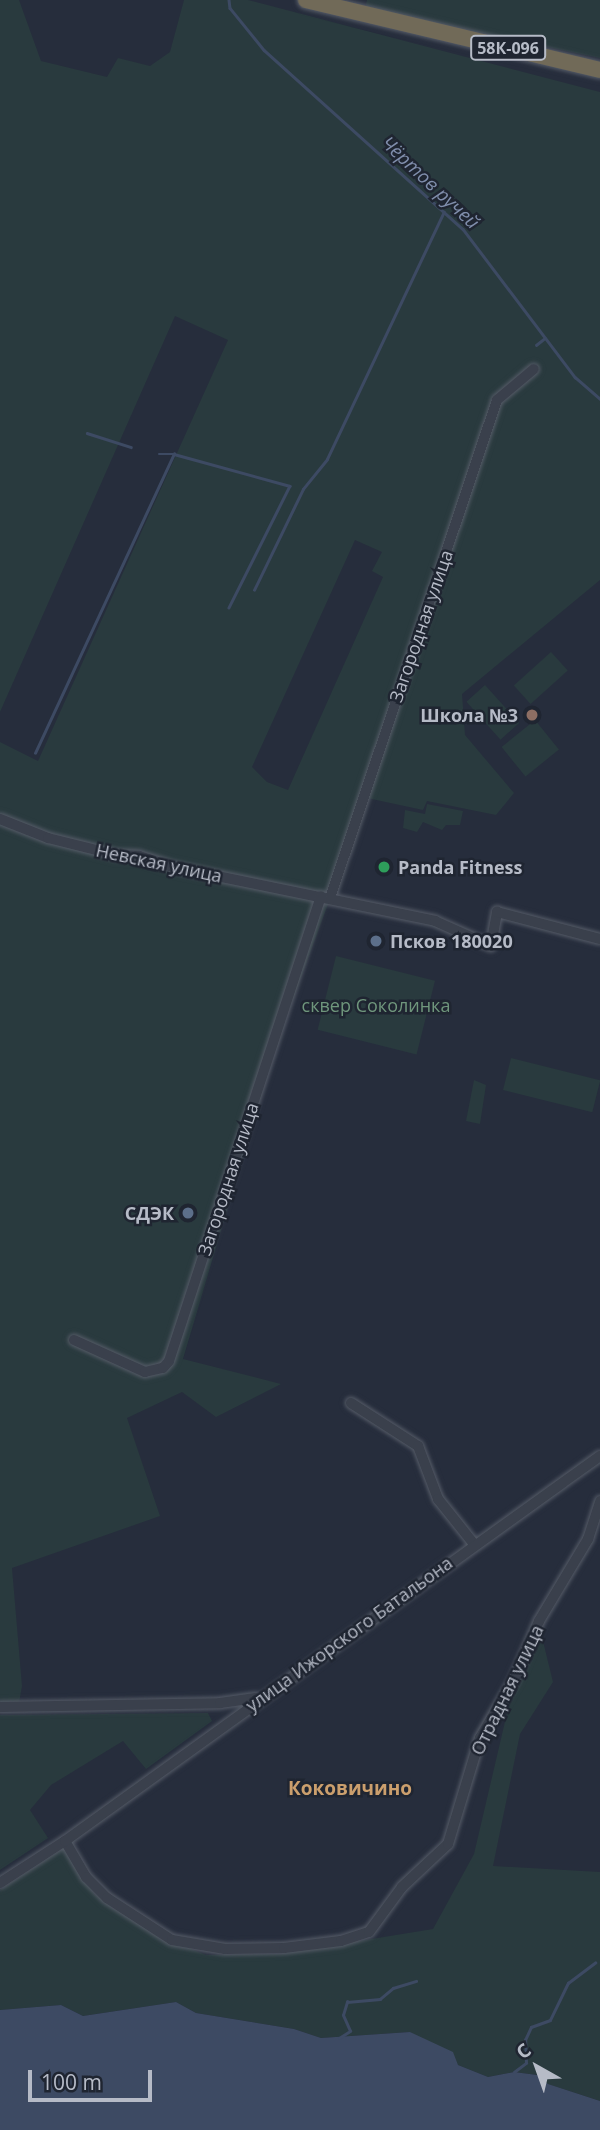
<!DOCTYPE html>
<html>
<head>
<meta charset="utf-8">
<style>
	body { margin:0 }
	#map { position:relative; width:600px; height:2130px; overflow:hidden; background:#262d3c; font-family:"Open Sans",sans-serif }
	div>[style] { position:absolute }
	.green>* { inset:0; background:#293a3e; transform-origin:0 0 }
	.water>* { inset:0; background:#3d4a63 }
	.stream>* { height:2.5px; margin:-1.25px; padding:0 1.25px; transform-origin:1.25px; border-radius:1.25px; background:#3d4a63 }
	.roads { filter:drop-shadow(0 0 2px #555b67) drop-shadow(0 0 2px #555b67) }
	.minor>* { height:10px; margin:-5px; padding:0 5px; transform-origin:5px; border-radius:5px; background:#3a404c }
	.highway>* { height:16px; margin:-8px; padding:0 8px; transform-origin:8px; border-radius:8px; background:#716a58 }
	.dots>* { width:19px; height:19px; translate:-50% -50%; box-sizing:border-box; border:4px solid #1f2531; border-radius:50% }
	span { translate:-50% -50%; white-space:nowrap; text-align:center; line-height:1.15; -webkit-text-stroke:5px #1f2531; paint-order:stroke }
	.shield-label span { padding:2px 5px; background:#1f2531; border:2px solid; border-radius:5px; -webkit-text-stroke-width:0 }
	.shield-label { font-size:16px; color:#b6bbc7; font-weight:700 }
	.street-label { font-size:18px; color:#b6bbc7 }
	.poi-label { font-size:18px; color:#b6bbc7; font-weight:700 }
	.right { translate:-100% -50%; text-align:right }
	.left { translate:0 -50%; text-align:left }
	.park-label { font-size:18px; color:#6f967c }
	.water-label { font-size:19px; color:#808eac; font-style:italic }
	.neighbourhood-label { font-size:19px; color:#cb9f6d; font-weight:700 }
	.north { position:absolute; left:502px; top:2032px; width:70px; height:70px; -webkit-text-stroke:5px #1f2531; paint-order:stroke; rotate:320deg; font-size:19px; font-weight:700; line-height:28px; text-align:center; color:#b6bbc7 }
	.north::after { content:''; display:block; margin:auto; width:24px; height:32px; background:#b6bbc7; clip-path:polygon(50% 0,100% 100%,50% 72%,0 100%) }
	.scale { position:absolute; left:28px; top:2070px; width:124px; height:32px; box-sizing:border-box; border:4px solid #b6bbc7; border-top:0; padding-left:9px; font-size:21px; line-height:24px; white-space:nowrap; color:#b6bbc7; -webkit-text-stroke:5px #1f2531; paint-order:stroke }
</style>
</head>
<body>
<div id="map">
	<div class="green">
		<i style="clip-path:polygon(evenodd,0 0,19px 0,41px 61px,107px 77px,118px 58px,150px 66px,170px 52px,184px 0,248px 0,600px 92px,600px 580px,462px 694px,465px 735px,514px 793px,496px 815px,427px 801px,423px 810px,367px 798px,274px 1051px,183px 1359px,281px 1384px,216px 1417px,182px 1392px,127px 1418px,160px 1516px,12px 1568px,22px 1686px,19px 1703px,0 1703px,0 742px,38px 761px,228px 340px,175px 316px,0 712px,0 0,355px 540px,382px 552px,372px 571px,383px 577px,288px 790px,267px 782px,252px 767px,355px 540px)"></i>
		<i style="clip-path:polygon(367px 0,600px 0,600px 58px,365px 9px)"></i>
		<i style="left:551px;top:652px;width:25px;height:50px;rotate:48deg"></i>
		<i style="left:485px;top:685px;width:51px;height:25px;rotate:48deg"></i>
		<i style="left:535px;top:720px;width:38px;height:43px;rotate:51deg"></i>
		<i style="clip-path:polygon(427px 804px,463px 811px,460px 825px,446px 825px,442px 830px,423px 822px,417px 832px,403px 828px,405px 810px,425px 814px)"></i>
		<i style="left:336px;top:956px;width:102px;height:76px;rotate:14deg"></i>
		<i style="left:511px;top:1058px;width:92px;height:33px;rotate:14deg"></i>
		<i style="clip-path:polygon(474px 1080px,486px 1085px,480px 1124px,466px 1121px)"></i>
		<i style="clip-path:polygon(540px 1629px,553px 1682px,520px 1734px,493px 1866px,600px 1872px,600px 2101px,548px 2084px,537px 2075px,514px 2072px,488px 2077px,458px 2065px,410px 2032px,321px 2038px,294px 2029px,196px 2013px,176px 2002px,83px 2016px,61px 2005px,0 2010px,0 1890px,66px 1846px,94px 1894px,159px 1936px,206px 1955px,279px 1954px,433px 1929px,474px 1854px,511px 1696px)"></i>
		<i style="clip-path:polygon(208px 1713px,212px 1721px,146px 1769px,123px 1741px,51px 1785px,30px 1810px,48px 1838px,0 1870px,0 1715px)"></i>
	</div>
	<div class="water">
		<i style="clip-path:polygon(176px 2002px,196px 2013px,294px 2029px,321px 2038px,410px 2032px,453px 2052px,458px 2065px,488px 2077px,514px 2072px,537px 2075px,548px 2084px,600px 2101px,600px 2130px,0 2130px,0 2010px,61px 2005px,83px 2016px)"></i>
	</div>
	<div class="stream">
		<i style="left:229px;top:0;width:8px;rotate:83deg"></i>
		<i style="left:230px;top:8px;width:54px;rotate:51deg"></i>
		<i style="left:264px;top:50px;width:268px;rotate:42deg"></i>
		<i style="left:463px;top:229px;width:186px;rotate:52.9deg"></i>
		<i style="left:575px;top:377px;width:33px;rotate:41deg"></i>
		<i style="left:536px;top:345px;width:11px;rotate:-38deg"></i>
		<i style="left:87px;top:433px;width:46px;rotate:17.7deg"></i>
		<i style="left:159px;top:454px;width:15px"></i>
		<i style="left:174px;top:454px;width:120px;rotate:15.4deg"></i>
		<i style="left:290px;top:486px;width:136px;rotate:116.6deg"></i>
		<i style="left:254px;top:590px;width:112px;rotate:-64.1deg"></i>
		<i style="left:303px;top:489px;width:38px;rotate:-51deg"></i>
		<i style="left:327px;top:459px;width:273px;rotate:-64.7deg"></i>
		<i style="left:35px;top:753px;width:330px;rotate:-65.1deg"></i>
		<i style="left:339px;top:2038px;width:13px;rotate:-32deg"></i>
		<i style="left:350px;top:2031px;width:17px;rotate:-114deg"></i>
		<i style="left:343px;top:2015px;width:14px;rotate:-73deg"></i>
		<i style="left:347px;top:2002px;width:33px;rotate:-5deg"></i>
		<i style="left:380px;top:1999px;width:17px;rotate:-40deg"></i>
		<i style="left:393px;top:1988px;width:24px;rotate:-17deg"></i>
		<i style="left:514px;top:2072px;width:15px;rotate:-37deg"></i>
		<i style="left:526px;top:2063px;width:23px;rotate:-92deg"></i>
		<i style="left:525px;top:2040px;width:14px;rotate:-65deg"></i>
		<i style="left:531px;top:2027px;width:20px;rotate:-20deg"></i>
		<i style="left:550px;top:2020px;width:41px;rotate:-64.1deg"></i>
		<i style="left:568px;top:1983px;width:34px;rotate:-37deg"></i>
	</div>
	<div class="roads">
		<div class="minor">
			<i style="left:0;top:819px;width:52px;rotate:21.6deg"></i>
			<i style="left:48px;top:838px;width:70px;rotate:14deg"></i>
			<i style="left:116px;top:855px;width:23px;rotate:2deg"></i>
			<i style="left:139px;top:856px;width:36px;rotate:18deg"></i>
			<i style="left:173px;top:867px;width:268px;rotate:11.6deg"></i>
			<i style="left:435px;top:921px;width:61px;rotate:24.1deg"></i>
			<i style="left:491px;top:946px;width:35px;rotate:-80deg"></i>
			<i style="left:497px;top:912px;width:106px;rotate:14.7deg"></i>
			<i style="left:330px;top:898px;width:525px;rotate:-71.46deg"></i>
			<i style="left:497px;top:400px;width:48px;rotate:-40deg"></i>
			<i style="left:74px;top:1340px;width:78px;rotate:24.3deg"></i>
			<i style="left:145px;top:1372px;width:18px;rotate:-13deg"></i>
			<i style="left:163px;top:1368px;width:9px;rotate:-49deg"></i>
			<i style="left:169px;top:1361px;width:489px;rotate:-71.9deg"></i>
			<i style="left:351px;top:1403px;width:80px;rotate:32.7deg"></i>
			<i style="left:418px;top:1446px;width:57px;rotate:69.3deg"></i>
			<i style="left:438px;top:1499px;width:58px;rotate:51.3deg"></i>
			<i style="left:0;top:1707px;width:220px;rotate:-1deg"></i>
			<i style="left:220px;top:1703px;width:36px;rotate:-8deg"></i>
			<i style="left:65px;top:1841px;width:42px;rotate:59.7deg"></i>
			<i style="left:86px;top:1877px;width:30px;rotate:45deg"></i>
			<i style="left:107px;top:1898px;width:77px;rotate:32.9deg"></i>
			<i style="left:172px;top:1940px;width:54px;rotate:9.6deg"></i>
			<i style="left:225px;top:1949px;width:59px;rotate:-1deg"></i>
			<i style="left:284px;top:1948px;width:57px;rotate:-7deg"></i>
			<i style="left:341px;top:1941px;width:29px;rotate:-18deg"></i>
			<i style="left:369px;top:1932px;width:56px;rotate:-53.7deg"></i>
			<i style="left:402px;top:1887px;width:63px;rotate:-43.1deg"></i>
			<i style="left:448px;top:1844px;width:111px;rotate:-73.2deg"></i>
			<i style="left:480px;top:1738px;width:67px;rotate:-59.6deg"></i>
			<i style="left:514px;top:1680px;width:64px;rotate:-67deg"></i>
			<i style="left:539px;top:1621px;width:96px;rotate:-59.1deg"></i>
			<i style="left:588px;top:1539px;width:40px;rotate:-72deg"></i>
			<i style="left:0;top:1883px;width:77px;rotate:-32.9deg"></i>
			<i style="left:65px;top:1841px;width:659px;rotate:-35.74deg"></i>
		</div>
		<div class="highway">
			<i style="left:306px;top:0;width:302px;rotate:13.4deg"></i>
		</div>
	</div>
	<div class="dots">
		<i style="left:532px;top:715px;background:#8d6e63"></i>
		<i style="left:384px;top:867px;background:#2e9e5b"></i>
		<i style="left:376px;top:941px;background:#5c6f8a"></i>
		<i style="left:188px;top:1213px;background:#5c6f8a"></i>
	</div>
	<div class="shield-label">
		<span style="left:508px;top:48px">58К-096</span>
	</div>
	<div class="street-label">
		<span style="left:421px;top:626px;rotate:-71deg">Загородная улица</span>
		<span style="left:159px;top:863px;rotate:12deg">Невская улица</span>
		<span style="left:228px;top:1179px;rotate:-72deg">Загородная улица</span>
		<span style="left:349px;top:1634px;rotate:-36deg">улица Ижорского Батальона</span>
		<span style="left:507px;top:1690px;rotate:-64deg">Отрадная улица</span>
	</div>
	<div class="poi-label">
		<span class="right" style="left:518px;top:715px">Школа №3</span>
		<span class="left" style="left:398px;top:867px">Panda Fitness</span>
		<span class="left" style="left:390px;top:941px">Псков 180020</span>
		<span class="right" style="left:174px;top:1213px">СДЭК</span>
	</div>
	<div class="park-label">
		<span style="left:376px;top:1005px">сквер Соколинка</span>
	</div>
	<div class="water-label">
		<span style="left:430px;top:183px;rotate:43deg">Чёртов ручей</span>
	</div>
	<div class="neighbourhood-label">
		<span style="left:350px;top:1789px">Коковичино</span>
	</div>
	<div class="north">С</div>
	<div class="scale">100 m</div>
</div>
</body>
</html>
